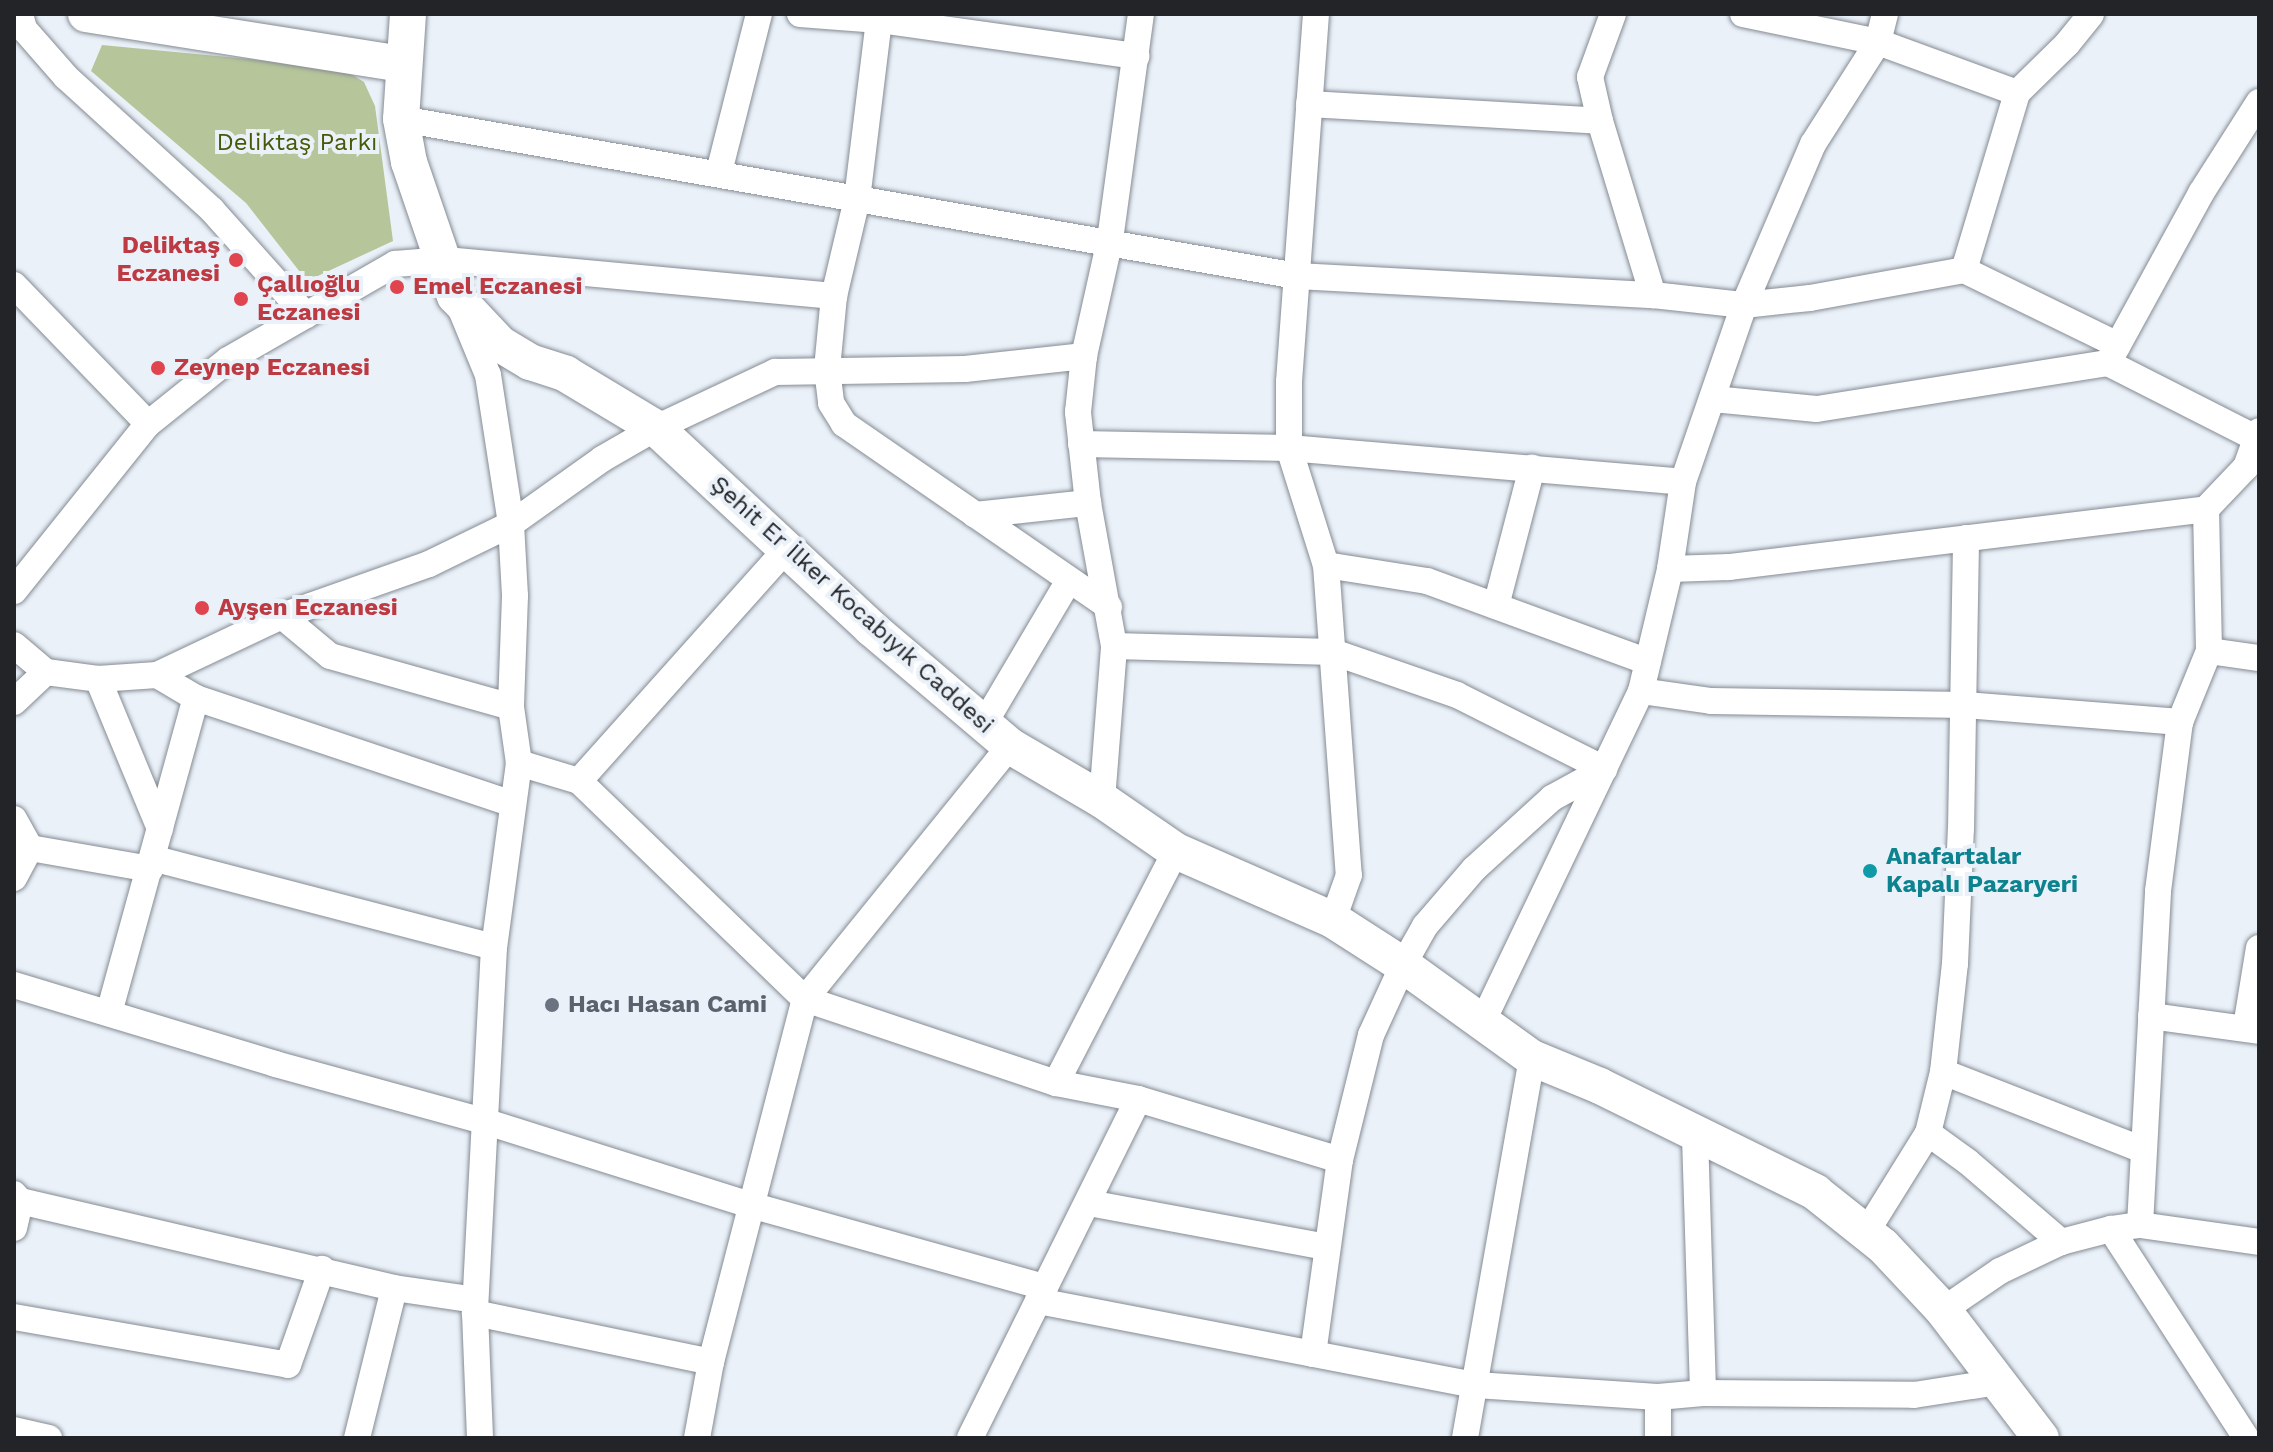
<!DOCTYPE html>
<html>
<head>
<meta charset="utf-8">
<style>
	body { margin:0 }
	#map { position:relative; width:2273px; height:1452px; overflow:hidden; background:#eaf1f9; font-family:"Work Sans",sans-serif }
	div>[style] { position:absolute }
	.green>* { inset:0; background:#b7c59b }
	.roads { filter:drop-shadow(0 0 2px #858b93) drop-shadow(0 0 2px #858b93) }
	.street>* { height:26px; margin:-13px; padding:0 13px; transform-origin:13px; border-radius:13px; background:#fff }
	.secondary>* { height:36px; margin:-18px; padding:0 18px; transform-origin:18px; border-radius:18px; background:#fff }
	.dots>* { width:22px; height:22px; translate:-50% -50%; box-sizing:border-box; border:4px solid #eaf1f9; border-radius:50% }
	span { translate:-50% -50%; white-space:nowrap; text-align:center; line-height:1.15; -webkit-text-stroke:8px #eaf1f9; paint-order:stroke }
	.park-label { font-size:24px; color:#475906 }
	.health-label { font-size:24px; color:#be3a42; font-weight:700 }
	.right { translate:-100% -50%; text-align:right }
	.left { translate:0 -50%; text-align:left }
	.street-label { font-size:24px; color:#222427 }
	.culture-label { font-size:24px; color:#0d838f; font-weight:700 }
	.worship-label { font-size:24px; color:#5b616d; font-weight:700 }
	.frame { position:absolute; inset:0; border:16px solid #222427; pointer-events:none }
</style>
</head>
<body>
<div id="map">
	<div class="green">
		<i style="clip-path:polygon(102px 45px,341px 68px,364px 82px,375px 106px,393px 241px,307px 281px,246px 203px,91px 71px)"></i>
	</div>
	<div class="roads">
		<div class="street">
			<i style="left:20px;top:14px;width:16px;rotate:75deg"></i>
			<i style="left:24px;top:29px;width:64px;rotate:48.8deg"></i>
			<i style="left:66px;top:77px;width:197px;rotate:42.3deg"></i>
			<i style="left:212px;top:210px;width:141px;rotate:48.2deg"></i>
			<i style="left:800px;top:14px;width:79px;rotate:4.3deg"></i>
			<i style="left:879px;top:20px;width:260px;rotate:8deg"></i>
			<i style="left:1316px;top:14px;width:369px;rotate:94.2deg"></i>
			<i style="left:1289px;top:382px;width:66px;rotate:90deg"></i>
			<i style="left:1289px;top:448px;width:123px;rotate:72.5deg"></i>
			<i style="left:1326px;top:565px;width:311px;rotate:85.8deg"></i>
			<i style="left:1349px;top:875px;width:48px;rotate:109.6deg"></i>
			<i style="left:1613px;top:14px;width:67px;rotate:110.1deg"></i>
			<i style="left:1590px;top:77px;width:45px;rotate:77.2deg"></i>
			<i style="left:1600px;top:121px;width:182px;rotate:73.1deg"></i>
			<i style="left:1743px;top:14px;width:138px;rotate:11.7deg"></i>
			<i style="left:1878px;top:42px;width:148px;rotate:20.1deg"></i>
			<i style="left:879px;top:20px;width:180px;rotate:97deg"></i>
			<i style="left:857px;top:199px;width:100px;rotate:103.3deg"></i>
			<i style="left:834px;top:296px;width:73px;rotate:95.5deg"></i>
			<i style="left:827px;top:369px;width:34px;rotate:83deg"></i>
			<i style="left:831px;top:403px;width:25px;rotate:58deg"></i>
			<i style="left:844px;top:424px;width:322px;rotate:34.6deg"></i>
			<i style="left:1309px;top:104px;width:291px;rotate:3.3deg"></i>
			<i style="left:401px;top:119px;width:910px;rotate:9.94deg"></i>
			<i style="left:1297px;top:276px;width:357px;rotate:3.1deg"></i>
			<i style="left:1653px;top:295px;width:92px;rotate:6.3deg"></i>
			<i style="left:1744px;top:305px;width:66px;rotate:-6.1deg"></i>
			<i style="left:1810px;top:298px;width:157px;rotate:-10.3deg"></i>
			<i style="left:1964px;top:270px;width:185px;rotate:-73.3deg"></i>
			<i style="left:2017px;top:93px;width:70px;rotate:-44.4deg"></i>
			<i style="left:2067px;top:44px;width:38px;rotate:-51deg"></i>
			<i style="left:719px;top:172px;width:163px;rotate:-75.8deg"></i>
			<i style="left:1964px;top:270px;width:171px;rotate:26deg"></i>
			<i style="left:14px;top:285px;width:193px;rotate:46deg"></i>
			<i style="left:462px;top:312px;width:68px;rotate:67.6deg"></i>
			<i style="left:488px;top:375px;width:151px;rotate:81.2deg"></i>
			<i style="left:511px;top:524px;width:72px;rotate:86.8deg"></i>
			<i style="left:515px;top:596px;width:111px;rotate:92.1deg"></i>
			<i style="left:511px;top:707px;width:57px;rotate:81.9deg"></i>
			<i style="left:519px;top:763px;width:186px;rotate:97.7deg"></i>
			<i style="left:494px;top:947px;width:366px;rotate:93deg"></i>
			<i style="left:475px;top:1313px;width:125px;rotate:87.7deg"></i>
			<i style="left:2108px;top:363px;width:164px;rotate:26.9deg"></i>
			<i style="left:1713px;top:399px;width:104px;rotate:5.5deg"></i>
			<i style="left:1817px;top:409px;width:295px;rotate:-9deg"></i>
			<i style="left:2108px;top:363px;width:194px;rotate:-61.3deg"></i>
			<i style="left:2201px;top:193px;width:108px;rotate:-57.5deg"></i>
			<i style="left:1081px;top:444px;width:208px;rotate:1.1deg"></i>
			<i style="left:1289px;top:448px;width:395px;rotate:4.9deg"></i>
			<i style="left:975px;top:515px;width:114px;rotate:-6.1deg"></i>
			<i style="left:1326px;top:565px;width:102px;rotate:9deg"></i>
			<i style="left:1427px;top:581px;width:235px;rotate:20.1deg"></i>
			<i style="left:1670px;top:569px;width:59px;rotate:-1.9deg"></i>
			<i style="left:1729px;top:567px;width:481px;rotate:-6.9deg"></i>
			<i style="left:14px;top:591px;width:214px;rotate:-51.3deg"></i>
			<i style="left:148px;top:424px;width:102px;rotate:-38.7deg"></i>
			<i style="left:228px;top:360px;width:193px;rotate:-29.9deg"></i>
			<i style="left:395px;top:264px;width:50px;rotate:-4.6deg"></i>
			<i style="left:445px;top:260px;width:391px;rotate:5.3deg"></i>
			<i style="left:1496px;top:606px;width:143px;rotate:-75.4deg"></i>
			<i style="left:282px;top:616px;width:62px;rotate:39.8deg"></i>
			<i style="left:330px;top:656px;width:188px;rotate:15.7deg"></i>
			<i style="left:14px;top:645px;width:42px;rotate:40.2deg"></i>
			<i style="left:46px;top:672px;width:52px;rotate:7.7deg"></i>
			<i style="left:98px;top:679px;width:59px;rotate:-3.9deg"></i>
			<i style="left:157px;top:675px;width:138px;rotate:-25.3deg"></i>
			<i style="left:282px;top:616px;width:156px;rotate:-19.5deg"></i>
			<i style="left:429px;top:564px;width:91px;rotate:-26deg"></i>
			<i style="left:511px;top:524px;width:112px;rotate:-35.5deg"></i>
			<i style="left:602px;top:459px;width:62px;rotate:-29.9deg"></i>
			<i style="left:656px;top:428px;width:132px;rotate:-25.2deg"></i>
			<i style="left:775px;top:372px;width:190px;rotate:-0.9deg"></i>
			<i style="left:965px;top:369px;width:120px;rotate:-6.2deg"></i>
			<i style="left:1114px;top:646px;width:219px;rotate:1.6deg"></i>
			<i style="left:1333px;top:652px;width:131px;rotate:19.1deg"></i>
			<i style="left:1457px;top:695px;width:165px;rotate:26.7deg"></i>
			<i style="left:2209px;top:651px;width:50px;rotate:8deg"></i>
			<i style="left:98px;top:679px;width:162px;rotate:67.5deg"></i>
			<i style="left:1641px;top:691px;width:71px;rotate:8.1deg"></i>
			<i style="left:1711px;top:701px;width:254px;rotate:0.9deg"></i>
			<i style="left:1965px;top:705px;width:216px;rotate:4.5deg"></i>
			<i style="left:196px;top:698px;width:334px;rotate:18.5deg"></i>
			<i style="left:14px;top:702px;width:44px;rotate:-43.2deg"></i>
			<i style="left:984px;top:724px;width:167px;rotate:-59.4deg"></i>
			<i style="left:519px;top:763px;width:63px;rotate:16.7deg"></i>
			<i style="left:579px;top:781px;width:312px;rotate:-48.2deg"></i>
			<i style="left:579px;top:781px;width:314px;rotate:44deg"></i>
			<i style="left:805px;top:999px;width:265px;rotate:18.5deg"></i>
			<i style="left:1056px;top:1083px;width:84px;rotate:11deg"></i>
			<i style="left:1138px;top:1099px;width:211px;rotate:16.8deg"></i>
			<i style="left:1102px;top:800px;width:154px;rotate:-85.5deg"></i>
			<i style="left:1114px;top:646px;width:145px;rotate:-100.3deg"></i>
			<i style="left:1088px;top:503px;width:92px;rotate:-96.3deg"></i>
			<i style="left:1078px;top:412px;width:56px;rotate:-83.9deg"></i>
			<i style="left:1084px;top:356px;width:119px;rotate:-77.4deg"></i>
			<i style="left:1110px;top:240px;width:228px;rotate:-82.2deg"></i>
			<i style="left:14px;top:819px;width:33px;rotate:61deg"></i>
			<i style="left:30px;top:848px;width:34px;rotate:118deg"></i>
			<i style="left:30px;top:848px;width:122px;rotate:9.9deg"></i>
			<i style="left:152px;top:858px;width:353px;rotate:14.6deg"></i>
			<i style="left:14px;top:985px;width:273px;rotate:16.8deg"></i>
			<i style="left:275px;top:1064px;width:220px;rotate:15.3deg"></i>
			<i style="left:487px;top:1122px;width:280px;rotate:17.5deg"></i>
			<i style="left:754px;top:1206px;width:302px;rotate:15.6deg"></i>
			<i style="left:109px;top:1013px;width:327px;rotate:-74.6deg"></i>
			<i style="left:196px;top:698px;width:45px;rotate:-149.5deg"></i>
			<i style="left:2151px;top:1016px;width:109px;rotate:7.9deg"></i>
			<i style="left:1483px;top:1021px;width:366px;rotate:-64.4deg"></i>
			<i style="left:1641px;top:691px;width:125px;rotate:-76.6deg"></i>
			<i style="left:1670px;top:569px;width:88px;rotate:-81.5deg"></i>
			<i style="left:1683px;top:482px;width:187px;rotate:-71deg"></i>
			<i style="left:1744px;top:305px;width:175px;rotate:-66.8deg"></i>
			<i style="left:1813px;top:144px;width:121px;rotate:-57.5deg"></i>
			<i style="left:1878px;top:42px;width:29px;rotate:-76deg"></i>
			<i style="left:2246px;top:1027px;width:80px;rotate:-80.7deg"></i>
			<i style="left:1943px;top:1072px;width:215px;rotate:21.3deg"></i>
			<i style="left:1056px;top:1083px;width:261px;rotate:-62.7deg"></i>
			<i style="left:1928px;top:1133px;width:49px;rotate:35.9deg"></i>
			<i style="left:1968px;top:1162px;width:123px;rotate:40.7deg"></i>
			<i style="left:1695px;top:1136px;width:257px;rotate:88.2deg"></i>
			<i style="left:14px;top:1194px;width:9px;rotate:49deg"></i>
			<i style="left:20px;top:1201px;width:384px;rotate:13.1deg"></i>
			<i style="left:394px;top:1288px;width:82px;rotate:8.4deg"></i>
			<i style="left:1089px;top:1203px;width:242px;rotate:10.5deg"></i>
			<i style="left:2140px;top:1225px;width:334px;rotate:-86.9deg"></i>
			<i style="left:2158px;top:891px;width:170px;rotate:-82.6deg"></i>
			<i style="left:2180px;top:722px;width:77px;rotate:-67.8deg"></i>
			<i style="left:2209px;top:651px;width:142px;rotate:-91.2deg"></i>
			<i style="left:2206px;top:509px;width:58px;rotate:-46.4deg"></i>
			<i style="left:2246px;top:467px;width:38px;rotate:-70deg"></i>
			<i style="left:14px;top:1228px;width:28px;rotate:-77deg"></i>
			<i style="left:2111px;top:1229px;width:249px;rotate:57.1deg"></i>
			<i style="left:1867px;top:1231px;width:115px;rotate:-58.1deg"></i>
			<i style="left:1928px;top:1133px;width:63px;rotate:-76.2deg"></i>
			<i style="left:1943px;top:1072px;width:109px;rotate:-83.7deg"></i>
			<i style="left:1955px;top:964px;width:135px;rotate:-87.5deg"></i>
			<i style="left:1961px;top:829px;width:291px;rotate:-89deg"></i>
			<i style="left:1038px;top:1301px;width:446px;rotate:10.9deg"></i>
			<i style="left:1476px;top:1385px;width:182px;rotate:3.8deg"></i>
			<i style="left:1658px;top:1397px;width:45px;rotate:-5.1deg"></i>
			<i style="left:1703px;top:1393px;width:211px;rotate:0.5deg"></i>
			<i style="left:1914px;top:1395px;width:85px;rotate:-8.8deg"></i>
			<i style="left:1943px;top:1310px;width:69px;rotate:-34.4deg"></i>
			<i style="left:2000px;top:1271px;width:68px;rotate:-25.4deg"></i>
			<i style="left:2061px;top:1242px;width:52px;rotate:-14.6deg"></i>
			<i style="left:2111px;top:1229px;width:29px;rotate:-8deg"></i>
			<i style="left:2140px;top:1225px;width:120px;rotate:8.1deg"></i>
			<i style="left:475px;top:1313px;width:241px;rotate:11.7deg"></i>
			<i style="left:14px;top:1317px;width:278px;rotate:9.9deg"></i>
			<i style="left:288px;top:1365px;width:102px;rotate:-70.5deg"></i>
			<i style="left:1313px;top:1354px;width:196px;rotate:-82.1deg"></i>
			<i style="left:1340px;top:1160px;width:129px;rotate:-76.1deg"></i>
			<i style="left:1371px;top:1035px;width:77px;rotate:-65.4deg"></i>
			<i style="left:1403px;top:965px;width:45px;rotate:-60.6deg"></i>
			<i style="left:1425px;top:926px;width:75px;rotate:-49.3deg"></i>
			<i style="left:1474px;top:869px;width:105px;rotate:-42.3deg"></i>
			<i style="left:1552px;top:798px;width:58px;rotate:-28.8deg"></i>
			<i style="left:14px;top:1430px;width:36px;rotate:13deg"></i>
			<i style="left:357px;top:1438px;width:154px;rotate:-76.1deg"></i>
			<i style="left:697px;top:1438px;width:77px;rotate:-79.6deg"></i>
			<i style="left:711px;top:1362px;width:375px;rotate:-75.5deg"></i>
			<i style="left:805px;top:999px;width:326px;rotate:-51deg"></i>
			<i style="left:970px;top:1438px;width:378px;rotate:-63.6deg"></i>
			<i style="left:1465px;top:1438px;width:386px;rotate:-80deg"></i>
			<i style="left:1658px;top:1438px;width:41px;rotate:-90deg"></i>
		</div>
		<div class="secondary">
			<i style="left:86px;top:14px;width:321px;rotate:9deg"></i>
			<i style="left:408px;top:14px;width:105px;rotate:93.8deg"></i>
			<i style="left:401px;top:119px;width:44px;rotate:79.5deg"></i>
			<i style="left:409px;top:162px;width:142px;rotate:71.1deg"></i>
			<i style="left:455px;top:296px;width:66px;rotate:46.8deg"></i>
			<i style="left:500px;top:344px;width:35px;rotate:31deg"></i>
			<i style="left:530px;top:362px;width:38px;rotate:18deg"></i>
			<i style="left:566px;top:374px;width:105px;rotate:31deg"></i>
			<i style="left:656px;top:428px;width:294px;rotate:42.9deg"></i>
			<i style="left:871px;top:628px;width:182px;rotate:40.3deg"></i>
			<i style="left:1010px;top:746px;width:107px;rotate:30.4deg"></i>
			<i style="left:1102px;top:800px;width:90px;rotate:34.6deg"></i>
			<i style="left:1176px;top:851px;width:171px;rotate:23.7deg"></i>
			<i style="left:1333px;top:920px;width:83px;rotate:32.7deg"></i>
			<i style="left:1403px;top:965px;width:159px;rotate:35.8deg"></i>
			<i style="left:1532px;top:1058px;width:74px;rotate:22.4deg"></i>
			<i style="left:1600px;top:1086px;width:240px;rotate:26.2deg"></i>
			<i style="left:1815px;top:1192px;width:87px;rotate:38.5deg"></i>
			<i style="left:1883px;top:1246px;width:88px;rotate:46.8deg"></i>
			<i style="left:1943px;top:1310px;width:161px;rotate:52.6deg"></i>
		</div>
	</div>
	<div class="dots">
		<i style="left:236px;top:260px;background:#e0444e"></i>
		<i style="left:397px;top:287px;background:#e0444e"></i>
		<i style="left:241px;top:299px;background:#e0444e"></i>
		<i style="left:158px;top:368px;background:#e0444e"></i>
		<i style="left:202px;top:608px;background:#e0444e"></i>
		<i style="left:1870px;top:871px;background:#0f9aa8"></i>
		<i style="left:552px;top:1005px;background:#6b7280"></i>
	</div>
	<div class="park-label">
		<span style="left:297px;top:143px">Deliktaş Parkı</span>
	</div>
	<div class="health-label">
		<span class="right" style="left:220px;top:260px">Deliktaş<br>Eczanesi</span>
		<span class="left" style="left:257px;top:299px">Çallıoğlu<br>Eczanesi</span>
		<span class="left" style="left:413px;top:287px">Emel Eczanesi</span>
		<span class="left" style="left:174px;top:368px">Zeynep Eczanesi</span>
		<span class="left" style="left:218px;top:608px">Ayşen Eczanesi</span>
	</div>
	<div class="street-label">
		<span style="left:852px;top:605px;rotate:42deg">Şehit Er İlker Kocabıyık Caddesi</span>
	</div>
	<div class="culture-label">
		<span class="left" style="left:1886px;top:871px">Anafartalar<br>Kapalı Pazaryeri</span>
	</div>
	<div class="worship-label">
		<span class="left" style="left:568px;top:1005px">Hacı Hasan Cami</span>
	</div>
	<div class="frame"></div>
</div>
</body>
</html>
